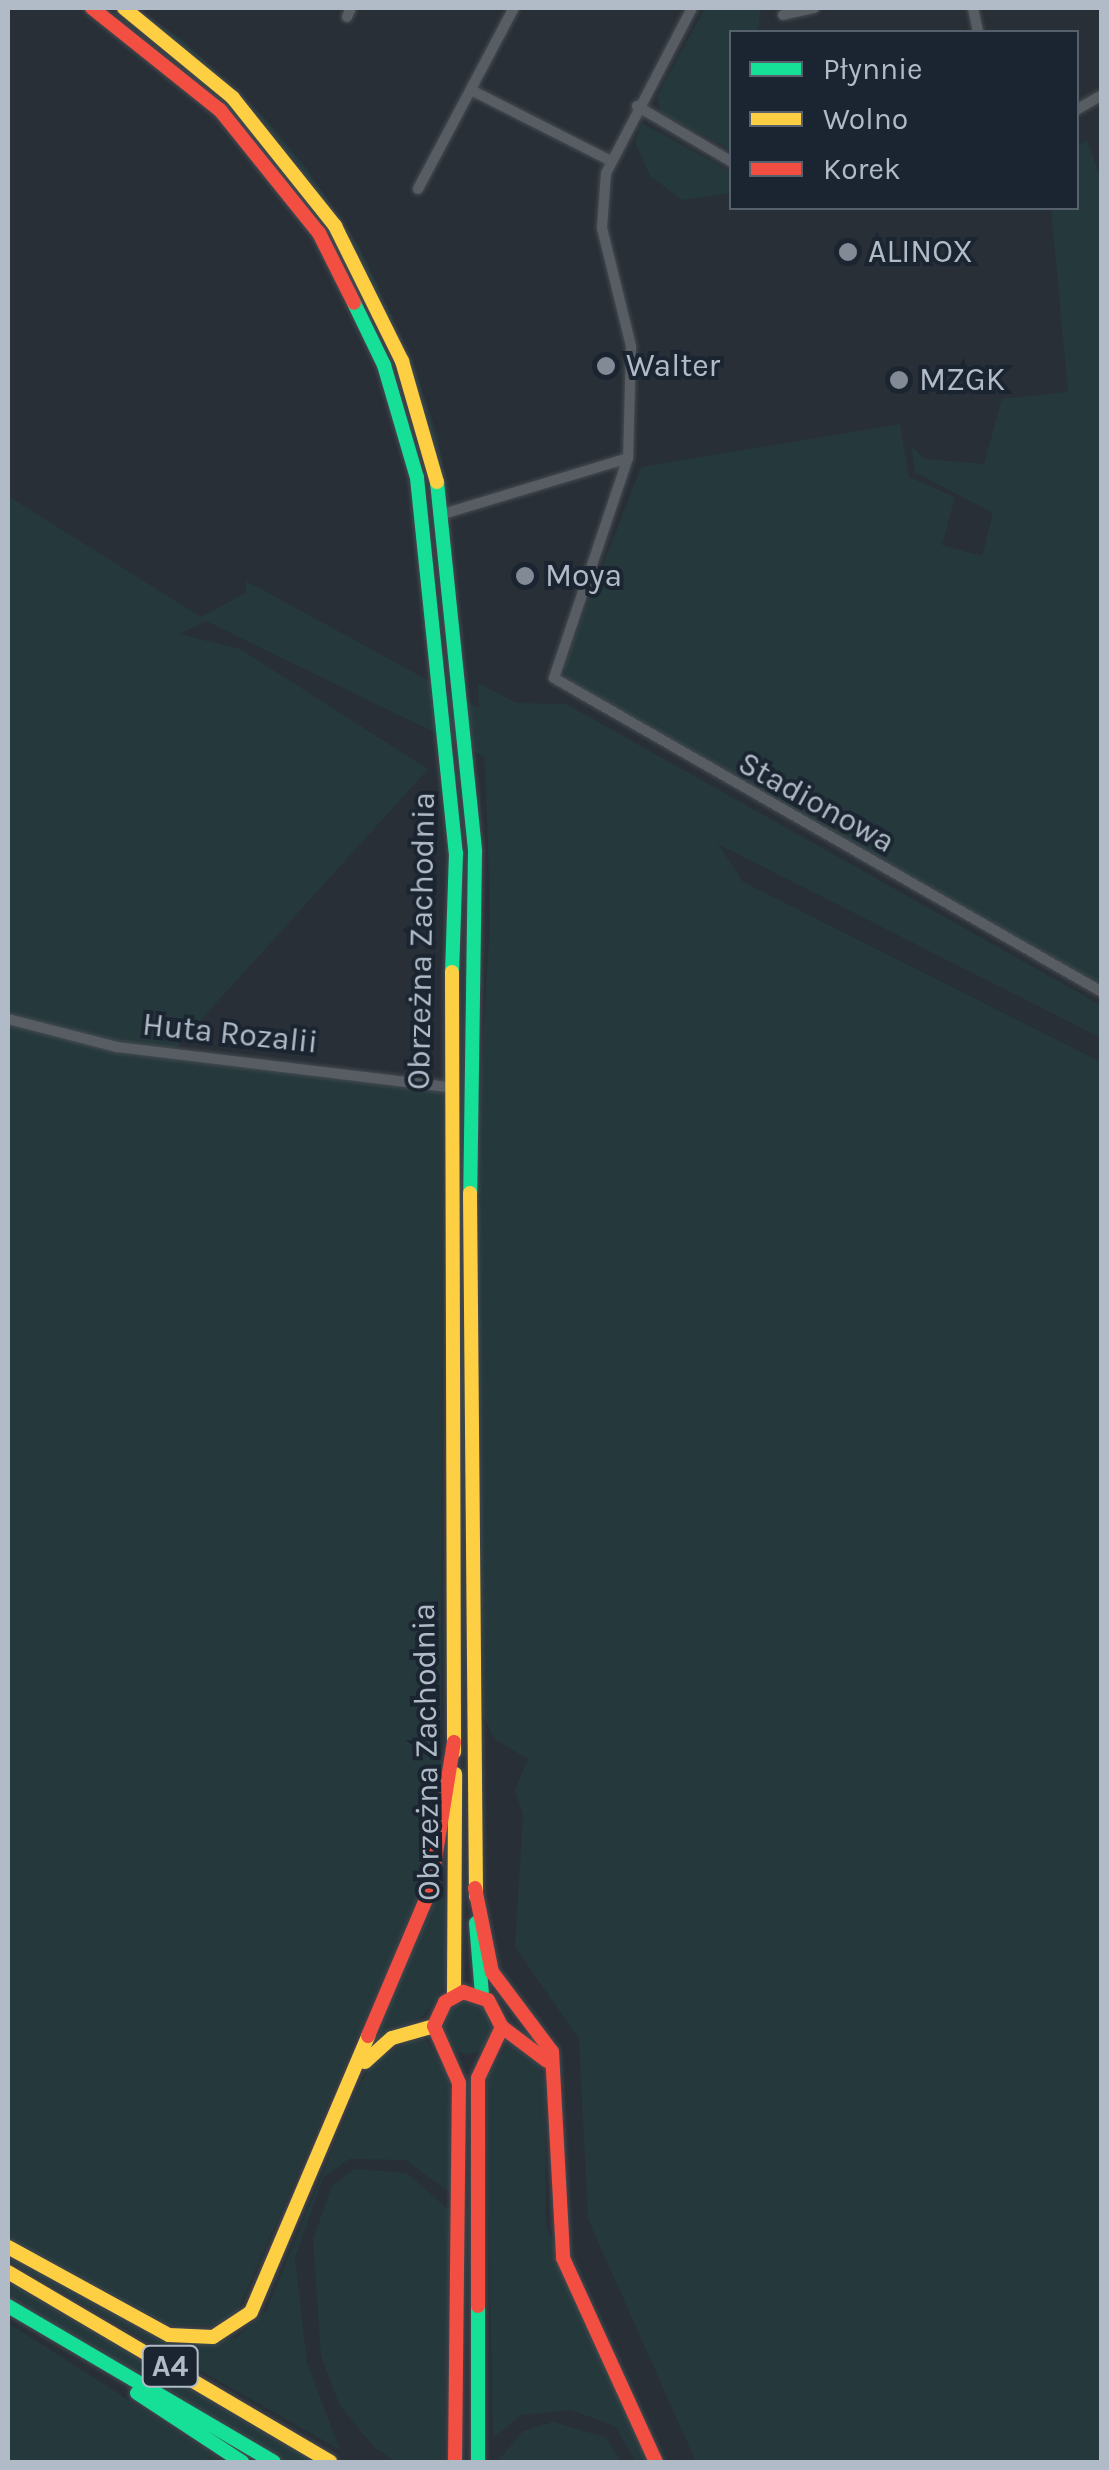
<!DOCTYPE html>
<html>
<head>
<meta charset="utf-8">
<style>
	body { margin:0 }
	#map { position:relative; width:1109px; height:2470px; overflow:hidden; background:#282f36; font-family:Karla,sans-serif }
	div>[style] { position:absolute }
	.green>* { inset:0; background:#25393c; transform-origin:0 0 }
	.round { border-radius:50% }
	.roads { filter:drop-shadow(0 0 2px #464b51) drop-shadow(0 0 2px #464b51) }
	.street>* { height:10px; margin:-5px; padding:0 5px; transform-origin:5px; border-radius:5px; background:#585d64 }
	.fast>* { height:14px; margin:-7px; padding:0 7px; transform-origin:7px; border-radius:7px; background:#16e098 }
	.slow>* { height:14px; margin:-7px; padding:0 7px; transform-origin:7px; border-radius:7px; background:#ffcf43 }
	.jam>* { height:14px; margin:-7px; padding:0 7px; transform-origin:7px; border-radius:7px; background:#f24e42 }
	.dots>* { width:28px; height:28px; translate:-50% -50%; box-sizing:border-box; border:5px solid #1b2531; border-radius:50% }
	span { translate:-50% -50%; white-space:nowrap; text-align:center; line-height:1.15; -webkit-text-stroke:8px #1b2531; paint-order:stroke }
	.shield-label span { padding:2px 8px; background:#1b2531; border:2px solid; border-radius:8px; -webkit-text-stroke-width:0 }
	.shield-label { font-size:30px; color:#b1bbc8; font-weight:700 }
	.poi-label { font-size:32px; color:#b1bbc8 }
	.left { translate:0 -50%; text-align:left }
	.street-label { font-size:32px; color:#b1bbc8 }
	.frame { position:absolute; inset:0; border:10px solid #b1bbc8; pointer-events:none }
	.legend { position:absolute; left:729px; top:30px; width:350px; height:180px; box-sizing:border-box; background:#1b2531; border:2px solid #57616d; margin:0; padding:12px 18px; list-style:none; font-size:30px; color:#b1bbc8 }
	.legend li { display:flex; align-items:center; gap:20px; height:50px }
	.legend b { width:50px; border:2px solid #57616d }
</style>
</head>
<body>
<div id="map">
	<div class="green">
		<i style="clip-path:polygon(135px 8px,184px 41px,263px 116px,306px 167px,360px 248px,413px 363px,437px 434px,450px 505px,405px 351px,336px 216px,251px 107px)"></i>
		<i style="clip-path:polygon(705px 8px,761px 8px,758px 32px,732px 32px,731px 150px,661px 113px,657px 96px)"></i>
		<i style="clip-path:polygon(642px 123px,731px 172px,731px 193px,682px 200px,650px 176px,635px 142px)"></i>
		<i style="clip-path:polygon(1087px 140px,1102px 182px,1101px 985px,569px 681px,563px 667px,641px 467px,900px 424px,909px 477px,955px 497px,942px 545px,982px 556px,993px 513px,915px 472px,911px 445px,925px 459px,984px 464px,1002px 399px,1068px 392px,1051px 208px,1076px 208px,1077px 148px)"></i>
		<i style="clip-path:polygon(8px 496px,201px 617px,246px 593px,246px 581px,479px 708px,478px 683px,516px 703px,566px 704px,1101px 1005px,1101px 1038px,718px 844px,743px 882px,1101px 1062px,1101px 2462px,696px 2462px,588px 2219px,579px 2039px,515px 1947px,523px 1815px,515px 1790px,528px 1759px,495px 1739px,483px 1716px,476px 1170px,490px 917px,485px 757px,206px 621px,179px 634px,240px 649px,428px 769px,169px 1055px,442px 1092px,441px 1789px,430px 1868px,237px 2313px,213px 2326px,168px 2325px,8px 2239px)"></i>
		<i style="clip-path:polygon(447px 1897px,449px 1981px,423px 2016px,366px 2051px,436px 1900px)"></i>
		<i class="round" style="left:442px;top:2002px;width:52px;height:52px"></i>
		<i style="clip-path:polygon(422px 2034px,449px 2077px,451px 2194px,406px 2160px,349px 2159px,323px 2178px,295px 2258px,307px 2363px,340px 2450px,361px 2462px,8px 2261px,8px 2253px,177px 2346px,236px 2338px,266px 2311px,358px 2088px,373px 2062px)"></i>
		<i style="clip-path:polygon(510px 2040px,539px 2065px,545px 2084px,546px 2226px,650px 2462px,636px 2462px,615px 2426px,571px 2410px,521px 2415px,493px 2438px,486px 2079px)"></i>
		<i style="clip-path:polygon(355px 2169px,407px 2173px,450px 2211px,444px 2462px,397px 2462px,374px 2447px,339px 2404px,321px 2356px,313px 2239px,332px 2186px)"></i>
		<i style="left:8px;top:2281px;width:358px;height:17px;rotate:30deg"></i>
		<i style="clip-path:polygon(8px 2323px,46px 2347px,225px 2462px,8px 2462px)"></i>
		<i style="clip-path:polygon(553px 2422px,605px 2437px,622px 2462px,497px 2462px,523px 2431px)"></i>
	</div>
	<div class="roads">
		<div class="street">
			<i style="left:692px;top:8px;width:186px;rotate:117.5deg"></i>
			<i style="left:606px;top:173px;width:55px;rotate:94.2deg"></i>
			<i style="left:602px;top:228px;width:122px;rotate:76.2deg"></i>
			<i style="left:631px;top:346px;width:112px;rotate:91.5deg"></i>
			<i style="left:628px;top:458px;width:232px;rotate:108.6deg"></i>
			<i style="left:554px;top:678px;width:632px;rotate:29.81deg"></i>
			<i style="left:973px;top:8px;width:25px;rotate:78deg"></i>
			<i style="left:783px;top:15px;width:32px;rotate:-13deg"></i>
			<i style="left:347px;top:17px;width:10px;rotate:-66deg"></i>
			<i style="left:471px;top:90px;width:155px;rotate:26.9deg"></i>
			<i style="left:637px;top:106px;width:110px;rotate:30.5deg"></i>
			<i style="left:1076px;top:110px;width:30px;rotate:-30deg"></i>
			<i style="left:418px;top:189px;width:205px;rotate:-62.1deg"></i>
			<i style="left:443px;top:514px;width:193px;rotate:-16.8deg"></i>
			<i style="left:8px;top:1019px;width:113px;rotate:14.4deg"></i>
			<i style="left:117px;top:1047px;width:334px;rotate:6.9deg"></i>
		</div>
		<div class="fast">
			<i style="left:354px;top:303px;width:69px;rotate:64.2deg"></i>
			<i style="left:384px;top:365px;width:118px;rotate:73.7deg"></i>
			<i style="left:417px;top:478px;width:377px;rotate:84.1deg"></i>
			<i style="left:456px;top:853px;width:119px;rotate:91.9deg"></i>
			<i style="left:437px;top:482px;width:372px;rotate:84.1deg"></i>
			<i style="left:475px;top:852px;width:341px;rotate:90.8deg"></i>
			<i style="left:476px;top:1923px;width:72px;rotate:85.2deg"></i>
			<i style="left:8px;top:2306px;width:308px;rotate:30.4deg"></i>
			<i style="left:478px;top:2306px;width:156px;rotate:90deg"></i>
			<i style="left:137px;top:2393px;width:126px;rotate:33.3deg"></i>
		</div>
		<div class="slow">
			<i style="left:124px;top:8px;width:141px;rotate:39.5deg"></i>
			<i style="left:233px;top:98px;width:164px;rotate:51.4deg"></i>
			<i style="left:335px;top:226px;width:151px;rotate:63.6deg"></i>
			<i style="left:402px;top:361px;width:126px;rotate:73.9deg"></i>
			<i style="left:452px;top:972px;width:780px;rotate:89.85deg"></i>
			<i style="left:470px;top:1193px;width:703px;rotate:89.51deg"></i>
			<i style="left:454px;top:1994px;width:220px;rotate:-89.7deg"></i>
			<i style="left:365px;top:2062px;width:36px;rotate:-42deg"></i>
			<i style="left:392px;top:2038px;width:44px;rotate:-15.9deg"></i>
			<i style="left:8px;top:2247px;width:183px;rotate:28.7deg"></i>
			<i style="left:169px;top:2335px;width:44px;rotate:2.6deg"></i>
			<i style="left:213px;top:2337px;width:45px;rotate:-33.3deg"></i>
			<i style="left:251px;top:2312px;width:300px;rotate:-67deg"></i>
			<i style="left:8px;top:2272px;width:374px;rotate:30.5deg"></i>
		</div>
		<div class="jam">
			<i style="left:92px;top:8px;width:164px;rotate:38.6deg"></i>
			<i style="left:220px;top:110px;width:158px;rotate:51.2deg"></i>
			<i style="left:319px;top:233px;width:78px;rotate:63.4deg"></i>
			<i style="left:475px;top:1888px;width:86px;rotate:78.6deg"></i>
			<i style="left:492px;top:1972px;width:100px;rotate:53.1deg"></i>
			<i style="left:552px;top:2052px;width:206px;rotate:86.9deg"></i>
			<i style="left:563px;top:2258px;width:224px;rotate:65.5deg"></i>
			<i style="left:502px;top:2027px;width:56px;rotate:37.1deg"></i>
			<i style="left:368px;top:2036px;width:159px;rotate:-67deg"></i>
			<i style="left:430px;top:1890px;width:150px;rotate:-80.8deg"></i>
			<i style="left:455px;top:2462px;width:379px;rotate:-89.4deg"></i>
			<i style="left:459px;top:2083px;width:62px;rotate:-113.7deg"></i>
			<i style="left:434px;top:2026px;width:26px;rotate:-65deg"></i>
			<i style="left:445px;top:2002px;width:21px;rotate:-29deg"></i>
			<i style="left:463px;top:1992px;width:26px;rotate:18deg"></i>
			<i style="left:488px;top:2000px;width:30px;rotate:63deg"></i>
			<i style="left:502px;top:2027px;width:56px;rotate:115.2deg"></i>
			<i style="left:478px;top:2078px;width:228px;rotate:90deg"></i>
		</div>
	</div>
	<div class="dots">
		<i style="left:848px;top:252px;background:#818a95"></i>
		<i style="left:606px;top:366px;background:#818a95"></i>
		<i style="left:899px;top:380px;background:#818a95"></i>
		<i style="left:525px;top:576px;background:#818a95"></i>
	</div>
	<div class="shield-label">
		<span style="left:170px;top:2366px">A4</span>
	</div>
	<div class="poi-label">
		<span class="left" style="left:868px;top:252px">ALINOX</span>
		<span class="left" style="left:626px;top:366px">Walter</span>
		<span class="left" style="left:919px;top:380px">MZGK</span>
		<span class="left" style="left:545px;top:576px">Moya</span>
	</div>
	<div class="street-label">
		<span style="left:816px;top:803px;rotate:29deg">Stadionowa</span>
		<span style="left:422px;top:941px;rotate:-89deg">Obrzeżna Zachodnia</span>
		<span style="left:230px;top:1034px;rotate:6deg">Huta Rozalii</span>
		<span style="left:427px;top:1752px;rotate:-91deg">Obrzeżna Zachodnia</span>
	</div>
	<div class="frame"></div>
	<ul class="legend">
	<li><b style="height:12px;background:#16e098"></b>Płynnie</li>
	<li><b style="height:12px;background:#ffcf43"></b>Wolno</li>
	<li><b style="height:12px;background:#f24e42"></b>Korek</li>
	</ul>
</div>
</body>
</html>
